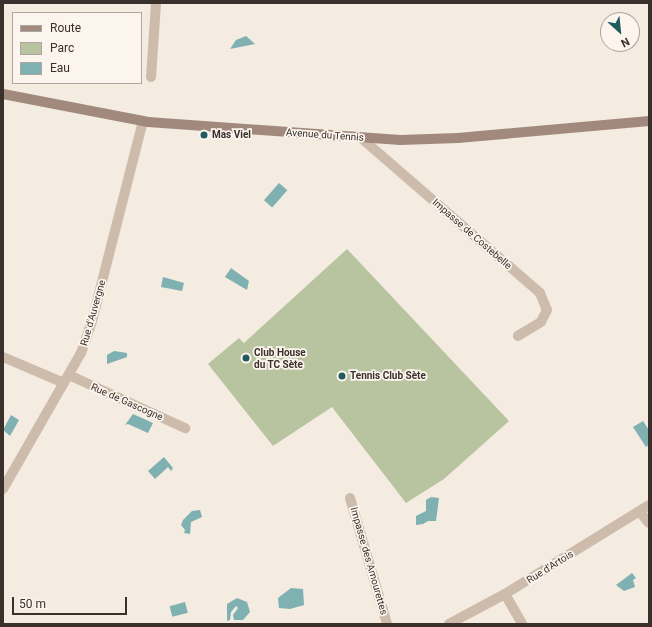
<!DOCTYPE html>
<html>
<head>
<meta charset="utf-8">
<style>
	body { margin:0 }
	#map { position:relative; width:652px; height:627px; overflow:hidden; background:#f4ebe1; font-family:Roboto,sans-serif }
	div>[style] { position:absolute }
	.green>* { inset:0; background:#b8c4a0 }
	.water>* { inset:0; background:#7fb0b2; transform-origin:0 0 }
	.street>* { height:10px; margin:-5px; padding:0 5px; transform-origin:5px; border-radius:5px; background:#cdbbac }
	.secondary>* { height:10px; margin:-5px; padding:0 5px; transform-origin:5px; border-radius:5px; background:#a18a7d }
	.dots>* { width:11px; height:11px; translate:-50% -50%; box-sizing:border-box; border:2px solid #fbf5ee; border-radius:50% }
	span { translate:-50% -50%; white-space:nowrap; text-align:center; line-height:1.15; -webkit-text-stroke:3.5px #fbf5ee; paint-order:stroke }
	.poi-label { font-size:10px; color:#3b302b; font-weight:700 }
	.left { translate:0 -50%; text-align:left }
	.street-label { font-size:10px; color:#3b302b }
	.frame { position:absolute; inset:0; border:4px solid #3b302b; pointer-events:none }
	.legend { position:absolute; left:12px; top:12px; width:130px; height:72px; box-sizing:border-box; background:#fbf5ee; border:1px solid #aea6a0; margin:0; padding:5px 7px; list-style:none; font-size:12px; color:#3b302b }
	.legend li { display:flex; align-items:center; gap:8px; height:20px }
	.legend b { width:20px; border:1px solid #aea6a0 }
	.north { position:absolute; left:600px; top:12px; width:40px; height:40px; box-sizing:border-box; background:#fbf5ee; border:1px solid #aea6a0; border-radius:50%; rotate:153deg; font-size:11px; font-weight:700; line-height:16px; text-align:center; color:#3b302b }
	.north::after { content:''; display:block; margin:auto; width:14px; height:18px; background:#1f5a5e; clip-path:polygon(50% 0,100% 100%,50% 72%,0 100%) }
	.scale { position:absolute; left:12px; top:597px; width:115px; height:18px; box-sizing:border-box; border:2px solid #3b302b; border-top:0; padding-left:5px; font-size:12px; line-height:14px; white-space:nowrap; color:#3b302b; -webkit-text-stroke:3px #fbf5ee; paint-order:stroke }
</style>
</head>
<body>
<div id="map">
	<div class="green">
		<i style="clip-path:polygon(347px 249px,509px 421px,444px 479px,406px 503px,332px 407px,273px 446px,208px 364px,239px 338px,244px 343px)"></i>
	</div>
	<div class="water">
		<i style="clip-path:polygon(246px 36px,255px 44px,230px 49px,236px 40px)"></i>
		<i style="left:279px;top:183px;width:11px;height:23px;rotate:41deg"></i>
		<i style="clip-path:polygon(231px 268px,249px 281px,247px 290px,225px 277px)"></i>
		<i style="clip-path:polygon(163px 277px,184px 283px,182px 291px,161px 287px)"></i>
		<i style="clip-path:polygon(114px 351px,127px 353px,127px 357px,107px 364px,107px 355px)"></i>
		<i style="clip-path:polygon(133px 414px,153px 423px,148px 433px,128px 424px,125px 425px)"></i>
		<i style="clip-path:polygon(11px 415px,19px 420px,10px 436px,3px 430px)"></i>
		<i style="clip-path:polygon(643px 421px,649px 430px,649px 445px,646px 447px,633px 427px)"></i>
		<i style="clip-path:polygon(164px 457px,173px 468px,171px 471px,168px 467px,155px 479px,148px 471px)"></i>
		<i style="clip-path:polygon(431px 497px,439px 498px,436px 521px,428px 521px,423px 524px,416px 525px,416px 516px,426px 511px,426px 500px)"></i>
		<i style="clip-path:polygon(200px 510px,202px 517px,191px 522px,190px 534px,184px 533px,185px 530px,181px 525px,183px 520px,192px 511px)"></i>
		<i style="clip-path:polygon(632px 573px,636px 578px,633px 580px,635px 587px,624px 591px,616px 585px)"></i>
		<i style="clip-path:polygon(291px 588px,303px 589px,304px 605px,290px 609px,279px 608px,278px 598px)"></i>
		<i style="clip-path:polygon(237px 598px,247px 602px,250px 612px,243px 620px,234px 620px,233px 615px,238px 608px,236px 606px,231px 612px,230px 620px,227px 621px,227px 604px)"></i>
		<i style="left:185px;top:602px;width:11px;height:16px;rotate:75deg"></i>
	</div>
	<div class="street">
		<i style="left:151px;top:77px;width:74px;rotate:-86.1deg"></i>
		<i style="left:360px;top:137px;width:238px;rotate:40.9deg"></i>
		<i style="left:540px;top:293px;width:18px;rotate:68deg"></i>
		<i style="left:547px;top:310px;width:13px;rotate:117deg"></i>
		<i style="left:541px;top:322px;width:27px;rotate:149deg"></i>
		<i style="left:3px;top:357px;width:66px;rotate:23.1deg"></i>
		<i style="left:69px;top:375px;width:128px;rotate:24.6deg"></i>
		<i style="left:3px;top:489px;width:157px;rotate:-60.2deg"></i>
		<i style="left:81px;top:353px;width:34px;rotate:-71deg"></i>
		<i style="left:92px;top:321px;width:206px;rotate:-75.7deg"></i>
		<i style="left:350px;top:498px;width:131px;rotate:73.6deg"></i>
		<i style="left:640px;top:512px;width:14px;rotate:51deg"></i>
		<i style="left:505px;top:594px;width:34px;rotate:60deg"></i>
		<i style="left:449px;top:624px;width:64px;rotate:-28.2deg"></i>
		<i style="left:505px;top:594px;width:169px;rotate:-31.7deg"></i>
	</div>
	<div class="secondary">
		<i style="left:3px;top:94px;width:148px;rotate:10.9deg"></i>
		<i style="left:148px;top:122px;width:253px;rotate:4.1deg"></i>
		<i style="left:400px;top:140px;width:58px;rotate:-2deg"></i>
		<i style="left:458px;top:138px;width:192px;rotate:-5.1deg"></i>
	</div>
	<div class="dots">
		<i style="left:204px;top:135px;background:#1f5a5e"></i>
		<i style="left:246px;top:358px;background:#1f5a5e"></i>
		<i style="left:342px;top:376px;background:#1f5a5e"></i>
	</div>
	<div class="poi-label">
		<span class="left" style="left:212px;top:135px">Mas Viel</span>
		<span class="left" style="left:254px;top:358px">Club House<br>du TC Sète</span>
		<span class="left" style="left:350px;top:376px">Tennis Club Sète</span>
	</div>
	<div class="street-label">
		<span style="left:325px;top:135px;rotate:4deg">Avenue du Tennis</span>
		<span style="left:472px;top:234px;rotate:41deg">Impasse de Costebelle</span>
		<span style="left:93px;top:313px;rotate:-74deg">Rue d'Auvergne</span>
		<span style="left:127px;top:402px;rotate:24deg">Rue de Gascogne</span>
		<span style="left:369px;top:561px;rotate:74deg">Impasse des Amourettes</span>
		<span style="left:550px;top:567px;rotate:-32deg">Rue d'Artois</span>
	</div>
	<div class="frame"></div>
	<ul class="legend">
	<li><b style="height:5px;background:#a18a7d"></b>Route</li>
	<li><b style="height:11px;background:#b8c4a0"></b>Parc</li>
	<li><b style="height:11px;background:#7fb0b2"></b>Eau</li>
	</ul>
	<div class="north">N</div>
	<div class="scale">50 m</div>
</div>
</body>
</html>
